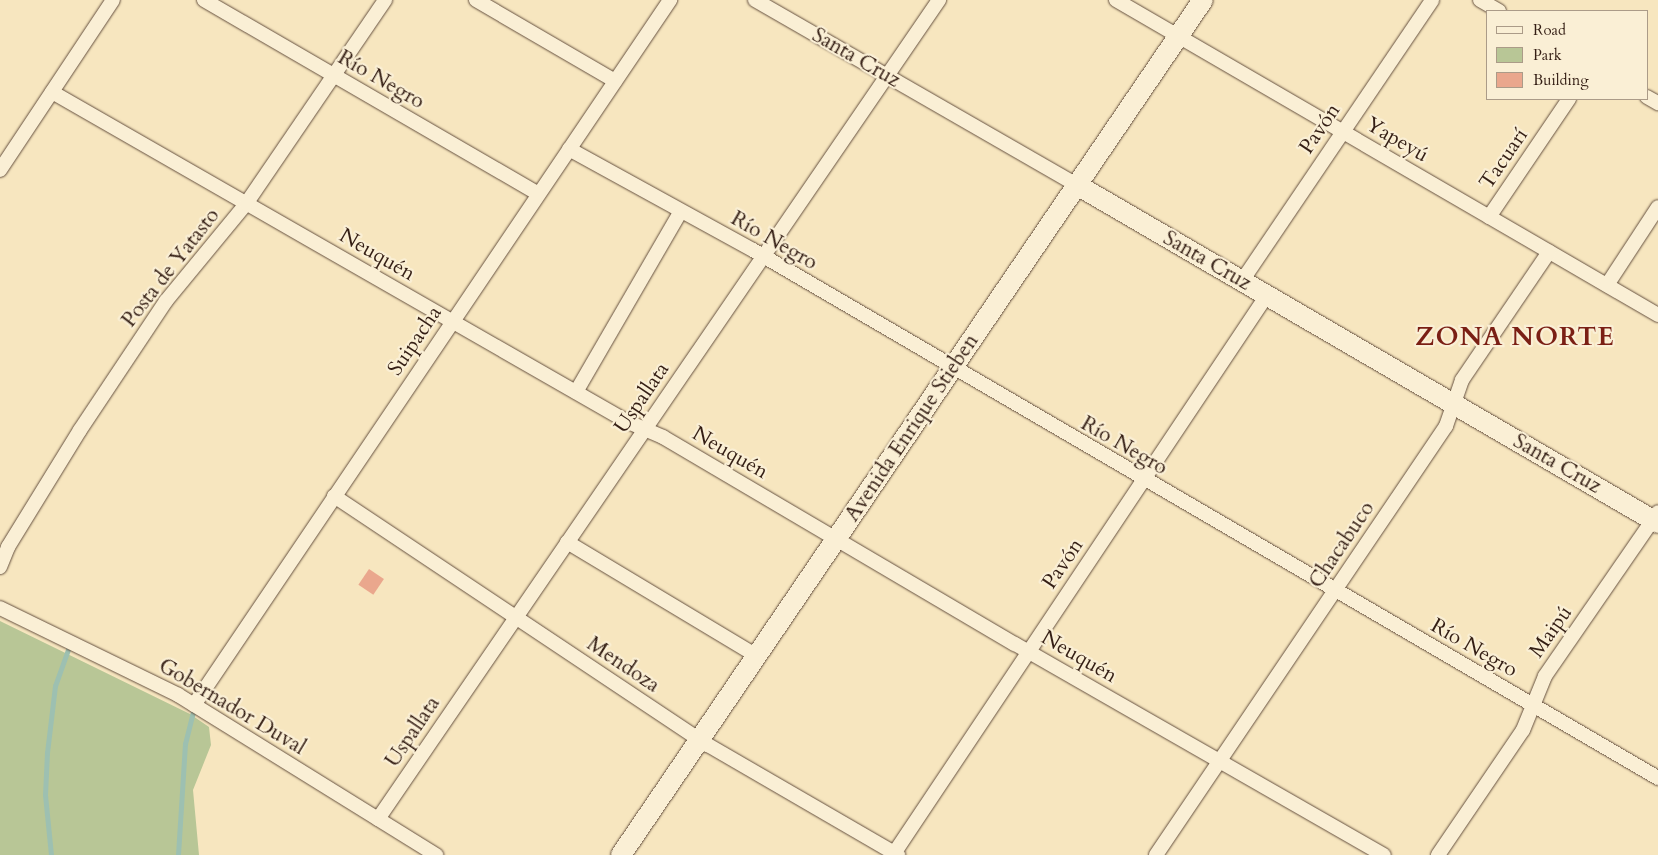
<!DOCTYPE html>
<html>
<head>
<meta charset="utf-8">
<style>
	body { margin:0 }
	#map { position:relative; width:1658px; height:855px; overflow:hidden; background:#f7e6bf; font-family:Cardo,serif }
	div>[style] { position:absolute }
	.green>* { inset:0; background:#b8c696 }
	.stream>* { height:4.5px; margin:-2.25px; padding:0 2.25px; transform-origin:2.25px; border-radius:2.25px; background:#9dc0b1 }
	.building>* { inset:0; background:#eaa78d; transform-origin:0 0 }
	.roads { filter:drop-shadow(0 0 1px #65503f) drop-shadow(0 0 1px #65503f) }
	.minor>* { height:14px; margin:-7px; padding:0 7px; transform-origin:7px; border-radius:7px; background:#faefd5 }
	.secondary>* { height:20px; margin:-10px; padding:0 10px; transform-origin:10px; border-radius:10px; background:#faefd5 }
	span { translate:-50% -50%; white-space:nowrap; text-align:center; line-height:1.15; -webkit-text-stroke:4.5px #faefd5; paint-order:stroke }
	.street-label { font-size:21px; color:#341e14 }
	.district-label { font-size:26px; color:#7a1f14; font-weight:700; letter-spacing:1px }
	.legend { position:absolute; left:1486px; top:10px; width:162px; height:90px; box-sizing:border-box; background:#faefd5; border:1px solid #ab9b88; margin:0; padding:6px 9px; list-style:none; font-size:15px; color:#341e14 }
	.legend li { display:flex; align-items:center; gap:10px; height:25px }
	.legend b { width:25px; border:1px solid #ab9b88 }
</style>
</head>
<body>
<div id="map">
	<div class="green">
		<i style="clip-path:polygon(0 621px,190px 714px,209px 727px,211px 745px,193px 790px,199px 855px,0 855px)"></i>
	</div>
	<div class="stream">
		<i style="left:51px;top:855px;width:60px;rotate:-95.7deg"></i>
		<i style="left:45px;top:795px;width:42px;rotate:-87.3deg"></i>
		<i style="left:47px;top:753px;width:67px;rotate:-83.2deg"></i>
		<i style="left:55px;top:686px;width:45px;rotate:-70.3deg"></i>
		<i style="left:178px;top:855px;width:111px;rotate:-86.4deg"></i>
		<i style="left:185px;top:744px;width:38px;rotate:-76deg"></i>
	</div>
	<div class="building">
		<i style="left:369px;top:569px;width:18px;height:19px;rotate:34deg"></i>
	</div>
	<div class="roads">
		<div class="minor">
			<i style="left:204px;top:0;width:386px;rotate:30.1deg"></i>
			<i style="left:476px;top:0;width:161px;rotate:30.2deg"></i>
			<i style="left:755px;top:0;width:371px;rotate:29.9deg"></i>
			<i style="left:1116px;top:0;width:627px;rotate:30.16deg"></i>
			<i style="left:1480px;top:0;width:22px;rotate:30deg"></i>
			<i style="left:52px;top:92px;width:662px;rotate:29.82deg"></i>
			<i style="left:626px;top:421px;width:40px;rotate:23.4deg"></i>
			<i style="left:663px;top:437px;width:408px;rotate:30.5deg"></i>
			<i style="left:1015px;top:644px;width:425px;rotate:29.8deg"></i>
			<i style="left:1647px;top:97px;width:13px;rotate:29deg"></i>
			<i style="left:569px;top:149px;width:210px;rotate:28.8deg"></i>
			<i style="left:753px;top:250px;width:1048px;rotate:30.26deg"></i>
			<i style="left:0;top:170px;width:204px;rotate:-56.4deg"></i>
			<i style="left:1489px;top:217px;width:143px;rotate:-55.9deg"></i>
			<i style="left:1242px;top:281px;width:339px;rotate:-55.9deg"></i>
			<i style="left:1607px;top:285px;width:93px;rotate:-56.8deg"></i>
			<i style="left:576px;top:392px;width:209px;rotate:-59.9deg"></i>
			<i style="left:334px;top:496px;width:449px;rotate:33.7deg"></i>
			<i style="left:708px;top:745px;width:220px;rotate:30.1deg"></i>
			<i style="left:567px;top:542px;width:222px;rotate:31deg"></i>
			<i style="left:0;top:567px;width:22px;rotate:-68deg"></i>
			<i style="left:8px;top:547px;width:137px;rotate:-58.4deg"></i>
			<i style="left:80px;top:430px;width:155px;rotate:-56.3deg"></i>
			<i style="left:166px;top:301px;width:126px;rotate:-50.5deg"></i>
			<i style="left:246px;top:204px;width:247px;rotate:-55.7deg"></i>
			<i style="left:0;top:608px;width:198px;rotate:26deg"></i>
			<i style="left:178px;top:695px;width:304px;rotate:31.8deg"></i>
			<i style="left:194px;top:705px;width:851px;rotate:-55.97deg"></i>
			<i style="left:378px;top:819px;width:993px;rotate:-55.59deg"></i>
			<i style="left:893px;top:855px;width:673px;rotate:-56.26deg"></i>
			<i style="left:1156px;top:855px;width:518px;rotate:-55.94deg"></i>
			<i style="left:1446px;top:426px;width:49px;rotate:-70.8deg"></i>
			<i style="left:1462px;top:380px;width:155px;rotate:-55.8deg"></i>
			<i style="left:1438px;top:855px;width:151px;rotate:-55.8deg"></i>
			<i style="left:1523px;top:730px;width:58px;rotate:-67.8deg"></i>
			<i style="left:1545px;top:676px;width:199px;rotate:-55.4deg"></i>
		</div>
		<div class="secondary">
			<i style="left:1077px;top:185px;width:672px;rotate:30.19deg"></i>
			<i style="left:621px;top:855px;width:1034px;rotate:-55.76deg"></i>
		</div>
	</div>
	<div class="street-label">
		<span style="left:856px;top:58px;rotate:30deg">Santa Cruz</span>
		<span style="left:381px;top:80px;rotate:30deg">Río Negro</span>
		<span style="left:1320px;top:129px;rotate:-56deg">Pavón</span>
		<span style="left:1397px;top:140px;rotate:30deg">Yapeyú</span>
		<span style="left:1504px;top:159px;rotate:-56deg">Tacuarí</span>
		<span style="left:774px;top:241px;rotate:30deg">Río Negro</span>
		<span style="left:377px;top:255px;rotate:30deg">Neuquén</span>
		<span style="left:1207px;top:261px;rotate:30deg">Santa Cruz</span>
		<span style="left:171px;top:268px;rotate:-52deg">Posta de Yatasto</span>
		<span style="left:415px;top:341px;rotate:-56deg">Suipacha</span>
		<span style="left:642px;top:398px;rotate:-56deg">Uspallata</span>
		<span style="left:912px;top:428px;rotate:-56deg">Avenida Enrique Stieben</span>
		<span style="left:1124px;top:446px;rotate:30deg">Río Negro</span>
		<span style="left:730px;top:453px;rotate:30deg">Neuquén</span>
		<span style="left:1557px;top:464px;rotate:30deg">Santa Cruz</span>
		<span style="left:1342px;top:545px;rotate:-56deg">Chacabuco</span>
		<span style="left:1063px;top:564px;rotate:-56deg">Pavón</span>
		<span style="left:1551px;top:632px;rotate:-55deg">Maipú</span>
		<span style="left:1474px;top:648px;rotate:30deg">Río Negro</span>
		<span style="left:1079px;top:657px;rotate:30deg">Neuquén</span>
		<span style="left:623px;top:665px;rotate:34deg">Mendoza</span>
		<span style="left:232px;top:707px;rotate:31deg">Gobernador Duval</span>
		<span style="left:413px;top:732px;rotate:-56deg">Uspallata</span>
	</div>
	<div class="district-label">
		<span style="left:1515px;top:337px">ZONA NORTE</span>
	</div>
	<ul class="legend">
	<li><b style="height:6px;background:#faefd5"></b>Road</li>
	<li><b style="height:14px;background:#b8c696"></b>Park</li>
	<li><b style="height:14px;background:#eaa78d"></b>Building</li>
	</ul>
</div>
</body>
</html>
